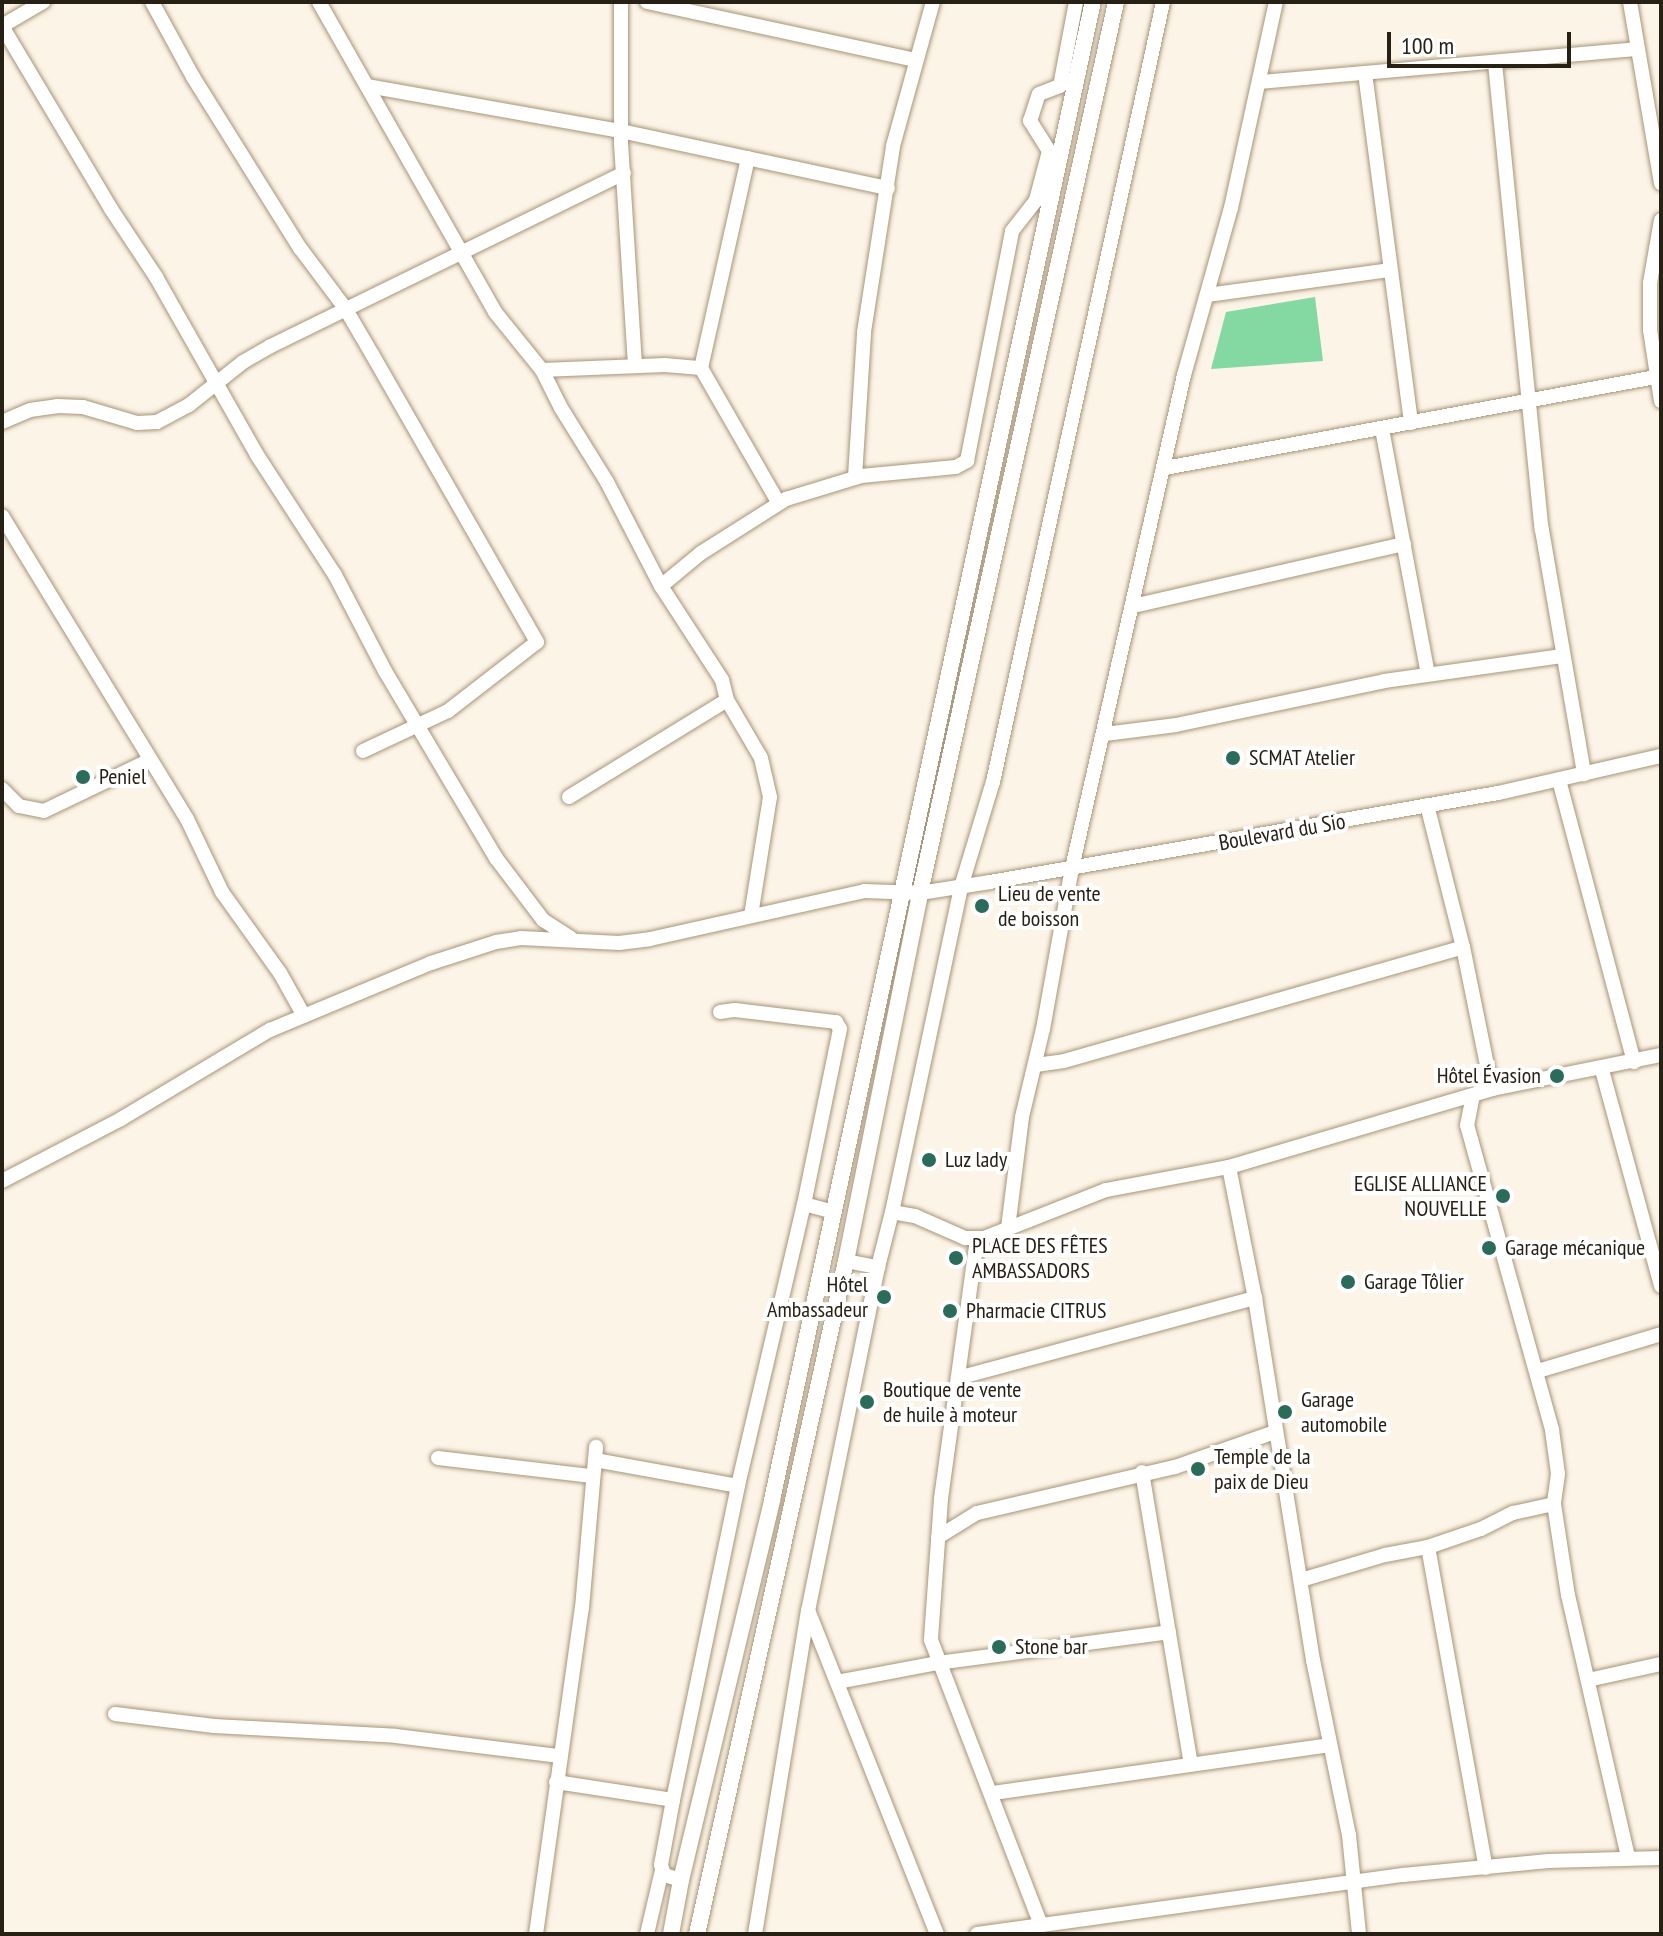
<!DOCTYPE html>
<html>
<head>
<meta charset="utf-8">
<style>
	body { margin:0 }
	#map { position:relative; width:1663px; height:1936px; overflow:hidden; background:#fcf4e7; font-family:"PT Sans Narrow",sans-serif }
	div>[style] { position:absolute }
	.green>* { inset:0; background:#84d8a1 }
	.roads { filter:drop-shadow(0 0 2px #a79477) drop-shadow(0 0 2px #a79477) }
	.minor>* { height:14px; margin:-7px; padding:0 7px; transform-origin:7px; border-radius:7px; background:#fff }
	.major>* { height:16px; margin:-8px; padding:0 8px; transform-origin:8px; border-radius:8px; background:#fff }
	.dots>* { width:22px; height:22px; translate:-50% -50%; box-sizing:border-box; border:4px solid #fff; border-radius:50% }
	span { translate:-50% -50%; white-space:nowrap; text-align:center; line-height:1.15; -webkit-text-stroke:8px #fff; paint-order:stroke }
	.poi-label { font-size:22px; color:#272014 }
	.left { translate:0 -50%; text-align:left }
	.right { translate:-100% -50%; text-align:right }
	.street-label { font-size:22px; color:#272014 }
	.frame { position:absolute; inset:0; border:4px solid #272014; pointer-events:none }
	.scale { position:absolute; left:1387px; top:32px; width:184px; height:36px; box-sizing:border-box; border:4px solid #272014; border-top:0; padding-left:10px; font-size:24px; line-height:28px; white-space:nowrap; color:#272014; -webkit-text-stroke:6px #fff; paint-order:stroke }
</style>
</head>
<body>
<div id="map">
	<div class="green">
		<i style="clip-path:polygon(1315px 297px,1323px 361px,1211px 369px,1226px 312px)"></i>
	</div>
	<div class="roads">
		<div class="minor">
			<i style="left:152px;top:2px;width:85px;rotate:61.3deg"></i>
			<i style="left:193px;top:77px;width:202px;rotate:58deg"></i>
			<i style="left:300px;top:248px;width:75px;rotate:53.1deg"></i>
			<i style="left:345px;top:308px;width:53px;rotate:59.6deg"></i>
			<i style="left:372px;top:354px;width:332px;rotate:60.2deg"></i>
			<i style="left:537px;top:642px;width:113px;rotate:142.2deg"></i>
			<i style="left:448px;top:711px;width:94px;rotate:154.8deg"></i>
			<i style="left:319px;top:2px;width:356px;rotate:60.4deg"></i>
			<i style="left:495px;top:312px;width:75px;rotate:51deg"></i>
			<i style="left:542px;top:370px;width:42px;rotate:63.4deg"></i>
			<i style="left:561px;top:408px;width:87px;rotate:58.1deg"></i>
			<i style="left:607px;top:482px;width:117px;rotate:62.6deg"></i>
			<i style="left:661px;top:586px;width:112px;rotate:57deg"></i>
			<i style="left:722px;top:680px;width:21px;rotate:76deg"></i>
			<i style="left:727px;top:700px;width:67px;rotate:59.6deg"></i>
			<i style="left:761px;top:758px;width:40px;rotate:77deg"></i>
			<i style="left:770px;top:797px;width:120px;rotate:99.1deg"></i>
			<i style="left:621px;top:2px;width:141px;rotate:90deg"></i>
			<i style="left:621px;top:143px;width:223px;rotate:86.4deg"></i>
			<i style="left:647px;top:2px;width:274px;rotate:12.2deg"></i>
			<i style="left:1630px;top:2px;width:184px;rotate:80.3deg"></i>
			<i style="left:2px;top:26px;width:213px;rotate:59.2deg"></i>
			<i style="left:111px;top:209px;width:82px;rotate:56.5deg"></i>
			<i style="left:156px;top:277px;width:205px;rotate:60.4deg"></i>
			<i style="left:257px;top:455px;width:143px;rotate:57deg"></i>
			<i style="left:335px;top:575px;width:108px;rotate:62.5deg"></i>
			<i style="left:385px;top:671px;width:217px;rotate:59.3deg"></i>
			<i style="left:496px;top:858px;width:78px;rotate:52.8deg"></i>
			<i style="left:543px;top:920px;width:33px;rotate:33deg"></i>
			<i style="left:2px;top:26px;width:48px;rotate:-30.3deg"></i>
			<i style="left:1495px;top:63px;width:469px;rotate:84.3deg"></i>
			<i style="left:1542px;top:530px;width:248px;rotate:80.2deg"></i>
			<i style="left:1365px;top:73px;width:353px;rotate:82.5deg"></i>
			<i style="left:1260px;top:82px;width:379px;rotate:-5deg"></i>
			<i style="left:368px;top:86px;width:257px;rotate:10.1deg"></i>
			<i style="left:621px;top:131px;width:273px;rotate:12.1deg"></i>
			<i style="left:748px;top:158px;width:215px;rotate:102.6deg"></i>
			<i style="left:701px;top:368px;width:155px;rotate:60.1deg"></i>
			<i style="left:1036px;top:200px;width:51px;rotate:-75.1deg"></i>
			<i style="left:1049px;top:151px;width:36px;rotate:-122deg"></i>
			<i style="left:1030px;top:121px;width:28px;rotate:-72deg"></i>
			<i style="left:1039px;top:94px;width:22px;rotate:-21deg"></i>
			<i style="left:1060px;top:86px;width:86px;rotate:-79.2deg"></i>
			<i style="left:1661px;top:220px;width:64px;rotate:99.9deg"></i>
			<i style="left:1650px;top:283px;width:47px;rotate:90deg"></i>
			<i style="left:1650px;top:330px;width:72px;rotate:81.2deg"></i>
			<i style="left:1207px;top:295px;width:184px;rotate:-7.8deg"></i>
			<i style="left:542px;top:370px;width:123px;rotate:-2.3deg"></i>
			<i style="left:665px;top:365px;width:36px;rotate:5deg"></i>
			<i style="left:2px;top:422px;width:30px;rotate:-23deg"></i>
			<i style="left:30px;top:410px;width:27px;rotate:-8deg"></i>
			<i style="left:57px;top:406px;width:26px;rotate:2deg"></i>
			<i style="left:83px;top:407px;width:56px;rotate:16.5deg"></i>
			<i style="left:137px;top:423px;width:20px;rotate:-3deg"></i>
			<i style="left:157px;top:422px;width:36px;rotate:-28deg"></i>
			<i style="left:189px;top:405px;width:69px;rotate:-38.5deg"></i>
			<i style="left:243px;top:362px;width:32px;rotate:-30deg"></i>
			<i style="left:271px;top:346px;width:393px;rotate:-26.1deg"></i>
			<i style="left:1382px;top:429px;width:249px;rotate:79.4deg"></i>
			<i style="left:1165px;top:468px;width:504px;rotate:-10.51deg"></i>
			<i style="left:855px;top:477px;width:145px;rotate:-86.4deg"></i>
			<i style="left:864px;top:332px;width:188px;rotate:-81.1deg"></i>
			<i style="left:893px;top:146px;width:149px;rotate:-74.5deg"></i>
			<i style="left:2px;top:516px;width:355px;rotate:58.6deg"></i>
			<i style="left:187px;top:819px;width:81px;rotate:64.4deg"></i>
			<i style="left:222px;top:892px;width:100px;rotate:54.4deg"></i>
			<i style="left:280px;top:973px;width:49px;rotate:60.8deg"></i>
			<i style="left:661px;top:586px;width:52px;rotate:-39.5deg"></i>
			<i style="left:701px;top:553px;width:101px;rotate:-32.4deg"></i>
			<i style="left:786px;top:499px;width:78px;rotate:-17deg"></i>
			<i style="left:861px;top:476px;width:95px;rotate:-5.4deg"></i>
			<i style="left:956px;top:467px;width:13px;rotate:-29deg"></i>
			<i style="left:967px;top:461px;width:234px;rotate:-78.9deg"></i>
			<i style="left:1012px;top:231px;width:39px;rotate:-52deg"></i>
			<i style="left:1036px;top:200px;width:17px;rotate:-24deg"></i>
			<i style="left:1133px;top:606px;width:278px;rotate:-12.9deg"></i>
			<i style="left:1105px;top:734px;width:72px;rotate:-7.2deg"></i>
			<i style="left:1176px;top:725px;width:213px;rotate:-11.9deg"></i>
			<i style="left:1384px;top:681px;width:180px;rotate:-8deg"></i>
			<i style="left:1559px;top:780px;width:292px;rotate:75.1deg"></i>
			<i style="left:2px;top:789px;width:24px;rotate:45deg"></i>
			<i style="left:19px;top:806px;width:25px;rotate:11deg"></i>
			<i style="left:44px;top:811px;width:118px;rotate:-25.7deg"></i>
			<i style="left:569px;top:797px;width:185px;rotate:-31.5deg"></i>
			<i style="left:1427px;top:805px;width:146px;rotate:75.8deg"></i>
			<i style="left:1463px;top:947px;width:145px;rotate:78.5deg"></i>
			<i style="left:720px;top:1012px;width:15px;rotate:-8deg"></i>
			<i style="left:735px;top:1010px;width:102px;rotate:6.8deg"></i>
			<i style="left:836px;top:1022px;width:8px;rotate:60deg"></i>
			<i style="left:840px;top:1029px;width:179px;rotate:101.6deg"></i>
			<i style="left:804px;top:1204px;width:290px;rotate:103.2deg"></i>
			<i style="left:1036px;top:1065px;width:28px;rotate:-8deg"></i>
			<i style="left:1064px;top:1061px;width:415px;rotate:-15.9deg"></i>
			<i style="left:1602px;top:1070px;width:224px;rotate:74.7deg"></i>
			<i style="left:1473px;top:1095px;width:31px;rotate:101deg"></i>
			<i style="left:1467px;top:1125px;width:317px;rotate:74.4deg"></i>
			<i style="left:1552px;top:1430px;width:44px;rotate:82.2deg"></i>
			<i style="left:1558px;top:1474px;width:30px;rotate:98deg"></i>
			<i style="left:1554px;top:1504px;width:92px;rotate:81.3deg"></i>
			<i style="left:1568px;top:1595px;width:270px;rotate:77.1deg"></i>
			<i style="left:1229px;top:1167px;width:134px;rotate:78.8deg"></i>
			<i style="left:1255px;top:1298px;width:367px;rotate:80.9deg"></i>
			<i style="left:1313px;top:1660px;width:179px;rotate:78.4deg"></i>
			<i style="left:1349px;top:1835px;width:100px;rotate:84.2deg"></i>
			<i style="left:2px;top:1181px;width:134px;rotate:-27.5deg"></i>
			<i style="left:121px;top:1119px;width:174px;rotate:-30.9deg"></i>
			<i style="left:270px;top:1030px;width:174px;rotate:-22.6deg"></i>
			<i style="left:431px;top:963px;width:68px;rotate:-17.9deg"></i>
			<i style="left:496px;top:942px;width:25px;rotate:-9deg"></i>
			<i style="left:521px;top:938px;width:98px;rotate:2.9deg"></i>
			<i style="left:619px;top:943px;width:31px;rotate:-7deg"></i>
			<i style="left:650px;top:939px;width:219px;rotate:-12.6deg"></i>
			<i style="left:864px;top:891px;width:56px;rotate:2deg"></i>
			<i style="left:920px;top:893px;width:71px;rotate:-8.9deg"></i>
			<i style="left:990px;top:882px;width:516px;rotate:-9.94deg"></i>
			<i style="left:1498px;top:793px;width:167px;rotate:-12.8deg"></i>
			<i style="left:804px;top:1204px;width:31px;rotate:15deg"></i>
			<i style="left:892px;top:1212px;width:332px;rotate:-78deg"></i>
			<i style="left:961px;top:887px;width:110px;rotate:-73.1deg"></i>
			<i style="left:993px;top:782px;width:798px;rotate:-77.7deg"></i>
			<i style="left:1008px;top:1228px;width:112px;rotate:-82.8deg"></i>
			<i style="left:1022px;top:1117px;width:90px;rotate:-76.6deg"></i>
			<i style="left:1043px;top:1029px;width:164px;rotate:-79.8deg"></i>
			<i style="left:1072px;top:868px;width:506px;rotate:-77.2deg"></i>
			<i style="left:1184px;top:375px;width:173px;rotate:-74.3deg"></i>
			<i style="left:1231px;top:208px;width:211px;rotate:-77.7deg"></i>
			<i style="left:977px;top:1239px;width:262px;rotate:97.9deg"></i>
			<i style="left:941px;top:1499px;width:141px;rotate:94.1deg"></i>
			<i style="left:931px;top:1640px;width:305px;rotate:68.9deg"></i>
			<i style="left:846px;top:1261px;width:33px;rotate:11deg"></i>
			<i style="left:878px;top:1267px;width:57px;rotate:-75.7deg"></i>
			<i style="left:892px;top:1212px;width:23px;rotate:10deg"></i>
			<i style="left:915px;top:1216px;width:55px;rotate:23.7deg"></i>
			<i style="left:965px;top:1238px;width:19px"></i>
			<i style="left:984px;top:1238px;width:131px;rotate:-21.5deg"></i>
			<i style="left:1106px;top:1190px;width:125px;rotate:-10.6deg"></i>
			<i style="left:1229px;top:1167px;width:274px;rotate:-16.5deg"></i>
			<i style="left:1492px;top:1089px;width:172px;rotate:-11.4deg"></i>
			<i style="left:878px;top:1267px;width:350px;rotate:101.5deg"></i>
			<i style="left:808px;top:1610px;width:349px;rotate:68.3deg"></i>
			<i style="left:1538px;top:1371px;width:128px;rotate:-16.7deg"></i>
			<i style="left:958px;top:1378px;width:308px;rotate:-15.1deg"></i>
			<i style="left:438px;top:1458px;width:155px;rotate:6.7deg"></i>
			<i style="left:595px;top:1460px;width:145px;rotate:10.3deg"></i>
			<i style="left:738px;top:1486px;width:321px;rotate:101.7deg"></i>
			<i style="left:1142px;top:1472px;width:296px;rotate:80.5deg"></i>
			<i style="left:938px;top:1537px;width:46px;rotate:-31.6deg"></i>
			<i style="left:977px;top:1513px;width:203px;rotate:-13.1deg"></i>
			<i style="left:1175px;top:1467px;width:106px;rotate:-19.3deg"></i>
			<i style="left:1428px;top:1547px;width:326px;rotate:79.8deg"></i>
			<i style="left:1301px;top:1580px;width:88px;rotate:-16.6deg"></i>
			<i style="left:1385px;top:1555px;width:44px;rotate:-10.5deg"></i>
			<i style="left:1428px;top:1547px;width:56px;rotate:-18.8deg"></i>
			<i style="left:1481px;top:1529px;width:36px;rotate:-27deg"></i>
			<i style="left:1513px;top:1513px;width:42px;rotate:-12.4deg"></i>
			<i style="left:1588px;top:1680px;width:75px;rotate:-12.4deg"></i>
			<i style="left:837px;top:1682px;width:103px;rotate:-10.7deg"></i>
			<i style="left:938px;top:1663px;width:233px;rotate:-7.6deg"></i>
			<i style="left:115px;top:1714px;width:100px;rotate:6.9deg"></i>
			<i style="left:214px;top:1726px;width:182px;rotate:3.1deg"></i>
			<i style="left:396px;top:1736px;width:165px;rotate:7deg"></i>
			<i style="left:556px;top:1782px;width:118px;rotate:8.7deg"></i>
			<i style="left:673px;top:1800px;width:66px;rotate:100.5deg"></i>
			<i style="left:661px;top:1865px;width:10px;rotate:73deg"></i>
			<i style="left:664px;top:1875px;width:18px;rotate:16deg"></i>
			<i style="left:993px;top:1793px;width:339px;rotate:-8.1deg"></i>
			<i style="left:536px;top:1934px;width:329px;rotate:-82deg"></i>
			<i style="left:582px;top:1608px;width:162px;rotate:-85deg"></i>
			<i style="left:647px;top:1934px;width:66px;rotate:-76.8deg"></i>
			<i style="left:755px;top:1934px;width:327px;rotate:-80.7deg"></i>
			<i style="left:977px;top:1934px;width:430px;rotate:-7.9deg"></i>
			<i style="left:1403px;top:1875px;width:146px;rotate:-5.5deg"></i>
			<i style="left:1548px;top:1861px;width:113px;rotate:-1.5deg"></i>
		</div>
		<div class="major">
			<i style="left:671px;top:1934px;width:55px;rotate:-79.5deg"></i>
			<i style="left:681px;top:1880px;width:391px;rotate:-76.5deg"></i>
			<i style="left:772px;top:1500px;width:1532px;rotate:-77.91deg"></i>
			<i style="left:697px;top:1934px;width:689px;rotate:-77.52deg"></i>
			<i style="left:846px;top:1261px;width:375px;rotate:-78.6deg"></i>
			<i style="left:920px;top:893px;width:912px;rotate:-77.59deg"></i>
		</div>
	</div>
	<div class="dots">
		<i style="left:1233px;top:758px;background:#2b6b5a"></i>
		<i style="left:83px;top:777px;background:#2b6b5a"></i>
		<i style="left:982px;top:906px;background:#2b6b5a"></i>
		<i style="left:1557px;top:1076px;background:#2b6b5a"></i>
		<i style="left:929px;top:1160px;background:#2b6b5a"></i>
		<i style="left:1503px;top:1196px;background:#2b6b5a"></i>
		<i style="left:1489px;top:1248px;background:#2b6b5a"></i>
		<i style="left:956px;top:1258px;background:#2b6b5a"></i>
		<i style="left:1348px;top:1282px;background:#2b6b5a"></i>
		<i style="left:884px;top:1297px;background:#2b6b5a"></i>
		<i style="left:950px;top:1311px;background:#2b6b5a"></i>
		<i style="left:867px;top:1402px;background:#2b6b5a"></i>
		<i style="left:1285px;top:1412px;background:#2b6b5a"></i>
		<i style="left:1198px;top:1469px;background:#2b6b5a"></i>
		<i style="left:999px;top:1647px;background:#2b6b5a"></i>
	</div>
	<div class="poi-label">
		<span class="left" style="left:1249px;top:758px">SCMAT Atelier</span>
		<span class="left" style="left:99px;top:777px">Peniel</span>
		<span class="left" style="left:998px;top:906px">Lieu de vente<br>de boisson</span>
		<span class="right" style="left:1541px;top:1076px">Hôtel Évasion</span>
		<span class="left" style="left:945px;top:1160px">Luz lady</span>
		<span class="right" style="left:1487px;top:1196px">EGLISE ALLIANCE<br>NOUVELLE</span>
		<span class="left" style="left:972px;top:1258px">PLACE DES FÊTES<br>AMBASSADORS</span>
		<span class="left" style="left:1505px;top:1248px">Garage mécanique</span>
		<span class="left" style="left:1364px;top:1282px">Garage Tôlier</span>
		<span class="right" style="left:868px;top:1297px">Hôtel<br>Ambassadeur</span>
		<span class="left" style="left:966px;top:1311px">Pharmacie CITRUS</span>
		<span class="left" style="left:883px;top:1402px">Boutique de vente<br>de huile à moteur</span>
		<span class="left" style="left:1301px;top:1412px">Garage<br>automobile</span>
		<span class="left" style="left:1214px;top:1469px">Temple de la<br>paix de Dieu</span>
		<span class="left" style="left:1015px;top:1647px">Stone bar</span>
	</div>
	<div class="street-label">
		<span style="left:1282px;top:832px;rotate:-10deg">Boulevard du Sio</span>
	</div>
	<div class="frame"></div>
	<div class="scale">100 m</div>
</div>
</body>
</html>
